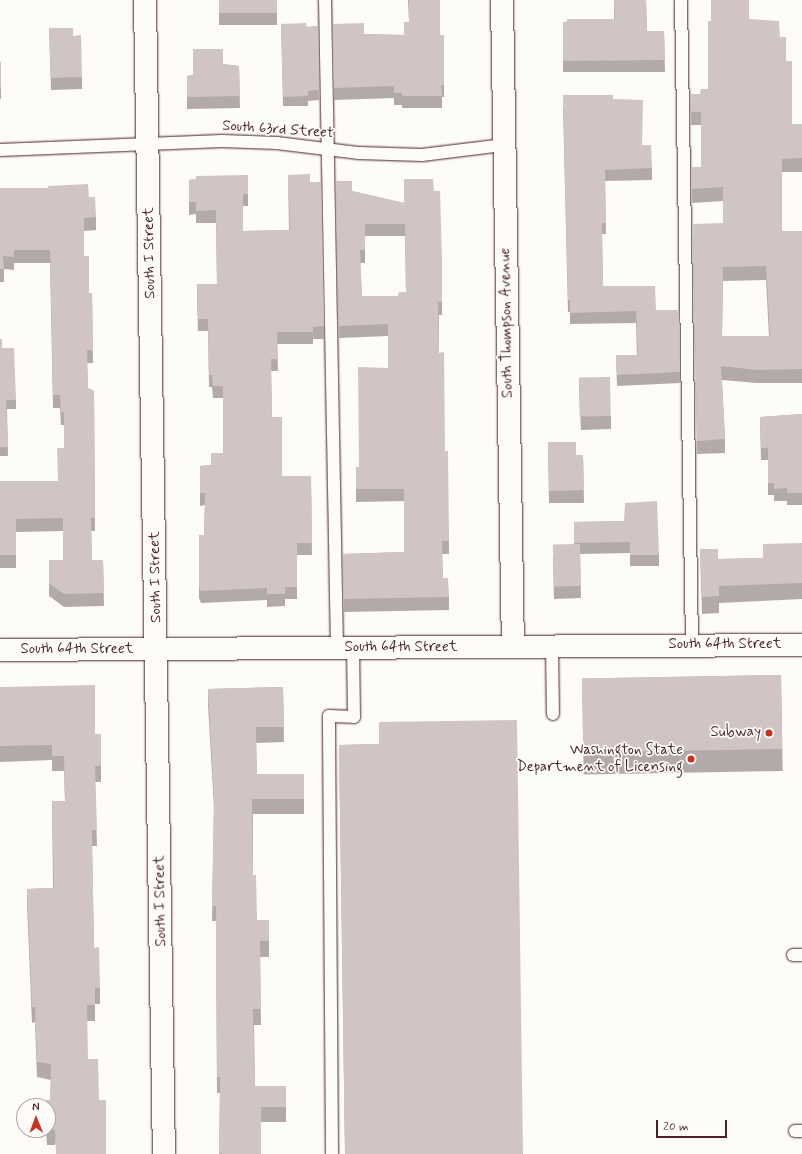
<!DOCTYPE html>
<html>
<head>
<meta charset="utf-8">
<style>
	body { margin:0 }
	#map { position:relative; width:802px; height:1154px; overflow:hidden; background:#fdfcf7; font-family:Mynerve,sans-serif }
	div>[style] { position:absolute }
	.roads { filter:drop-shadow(0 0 1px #4a1f2b) drop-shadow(0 0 1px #4a1f2b) }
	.service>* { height:12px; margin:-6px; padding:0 6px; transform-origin:6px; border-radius:6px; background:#fdfcf7 }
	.minor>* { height:22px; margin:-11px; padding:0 11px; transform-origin:11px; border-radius:11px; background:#fdfcf7 }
	.tertiary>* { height:22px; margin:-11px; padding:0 11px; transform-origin:11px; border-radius:11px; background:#fdfcf7 }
	.wall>* { inset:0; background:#b3a9a9; transform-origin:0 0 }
	.building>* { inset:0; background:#d0c5c4; transform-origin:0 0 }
	.dots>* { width:11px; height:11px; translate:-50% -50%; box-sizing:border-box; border:2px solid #fdfcf7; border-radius:50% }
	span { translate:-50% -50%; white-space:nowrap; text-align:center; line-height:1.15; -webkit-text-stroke:3.5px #fdfcf7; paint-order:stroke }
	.street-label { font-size:15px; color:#4a1f2b }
	.poi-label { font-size:15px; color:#4a1f2b }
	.right { translate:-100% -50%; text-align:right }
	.north { position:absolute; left:16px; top:1098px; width:40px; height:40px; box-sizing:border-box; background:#fdfcf7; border:1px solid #b5a4a5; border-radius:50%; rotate:359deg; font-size:11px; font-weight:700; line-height:16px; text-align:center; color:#4a1f2b }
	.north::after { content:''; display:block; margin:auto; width:14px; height:18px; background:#c8321e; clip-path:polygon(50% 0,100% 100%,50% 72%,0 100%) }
	.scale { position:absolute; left:656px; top:1120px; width:71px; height:18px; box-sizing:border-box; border:2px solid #4a1f2b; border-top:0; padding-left:5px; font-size:12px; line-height:14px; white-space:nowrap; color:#4a1f2b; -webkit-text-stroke:3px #fdfcf7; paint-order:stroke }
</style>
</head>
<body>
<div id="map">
	<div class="roads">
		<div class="service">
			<i style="left:325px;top:0;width:648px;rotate:88.94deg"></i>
			<i style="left:681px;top:0;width:645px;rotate:89.02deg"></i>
			<i style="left:0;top:150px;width:222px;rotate:-2.3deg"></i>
			<i style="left:222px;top:141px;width:55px;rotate:2.1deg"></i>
			<i style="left:277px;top:143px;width:83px;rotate:7deg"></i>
			<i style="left:359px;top:153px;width:63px;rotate:1.8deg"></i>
			<i style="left:422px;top:155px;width:83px;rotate:-7deg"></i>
			<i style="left:552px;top:646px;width:68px;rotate:89.2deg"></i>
			<i style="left:793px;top:955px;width:9px"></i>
			<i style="left:795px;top:1131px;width:7px"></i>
			<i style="left:332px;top:1154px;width:438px;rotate:-90.4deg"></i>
			<i style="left:329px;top:716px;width:25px;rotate:2deg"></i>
			<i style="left:354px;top:717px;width:68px;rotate:-90.8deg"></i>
		</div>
		<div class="minor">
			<i style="left:145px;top:0;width:1154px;rotate:89.06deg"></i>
			<i style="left:502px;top:0;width:647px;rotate:89.03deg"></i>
		</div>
		<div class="tertiary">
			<i style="left:0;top:650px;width:802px;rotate:-0.36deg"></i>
		</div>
	</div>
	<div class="wall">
		<i style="left:219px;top:0;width:58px;height:25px"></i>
		<i style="clip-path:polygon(408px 0,440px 0,440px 35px,444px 35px,444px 97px,442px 97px,442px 108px,402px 108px,402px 105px,394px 105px,394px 98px,334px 100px,333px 24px,364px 34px,404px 35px,409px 22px)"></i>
		<i style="clip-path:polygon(614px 0,646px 0,647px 31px,664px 31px,665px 72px,563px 72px,563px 22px,614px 19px)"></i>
		<i style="clip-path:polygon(evenodd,749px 19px,780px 37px,786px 61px,792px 124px,802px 124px,802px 172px,782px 172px,782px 231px,802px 231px,802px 383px,757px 383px,722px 380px,725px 439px,725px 453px,697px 454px,693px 237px,723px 223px,723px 201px,692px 203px,692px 167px,701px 167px,701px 125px,691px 125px,690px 94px,700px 94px,708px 89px,749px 19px,766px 280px,769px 336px,722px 336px,723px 281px,766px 280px)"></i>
		<i style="clip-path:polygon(281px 24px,307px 27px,318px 26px,319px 100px,308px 101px,308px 106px,283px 106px)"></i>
		<i style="clip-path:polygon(49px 28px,73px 36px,82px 77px,82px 89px,51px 90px)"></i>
		<i style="left:0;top:62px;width:1px;height:37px"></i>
		<i style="clip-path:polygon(223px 64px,239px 66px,240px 108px,187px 109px,187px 76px,193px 75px)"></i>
		<i style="clip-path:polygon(613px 99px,642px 145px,652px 168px,652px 180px,605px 181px,606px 234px,602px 234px,603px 286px,656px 310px,679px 310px,680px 383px,617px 386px,616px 355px,637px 355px,636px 323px,570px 324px,570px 312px,568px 312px,563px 106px)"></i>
		<i style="clip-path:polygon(248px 175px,248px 206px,243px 206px,243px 231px,289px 230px,288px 175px,310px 182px,324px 326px,324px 339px,313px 339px,313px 344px,277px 344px,278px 371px,271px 371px,272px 417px,282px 476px,311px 476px,312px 555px,297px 555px,297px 599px,285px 599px,285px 606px,267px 607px,267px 600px,201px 603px,199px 598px,199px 535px,204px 535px,205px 505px,200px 506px,200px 466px,211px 465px,211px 453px,223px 453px,223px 398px,213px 398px,212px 387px,209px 387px,208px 331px,198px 331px,197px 296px,197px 284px,217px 284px,216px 223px,196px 223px,196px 214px,189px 215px,189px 180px)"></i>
		<i style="clip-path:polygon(0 188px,89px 197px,96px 217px,96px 230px,84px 231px,84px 256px,89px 293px,92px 293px,93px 363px,87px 363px,88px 388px,94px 391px,95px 531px,91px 531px,92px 560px,103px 560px,104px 606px,64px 607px,49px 596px,49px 560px,63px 560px,63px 531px,16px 532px,16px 568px,0 568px,0 481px,58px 481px,64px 448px,64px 425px,61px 425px,60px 408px,53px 408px,50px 263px,14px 263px,14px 270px,4px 269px,4px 282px,0 282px)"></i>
		<i style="clip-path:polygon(evenodd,352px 191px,404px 203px,434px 191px,442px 272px,442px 315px,439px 315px,439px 353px,449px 541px,449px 554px,442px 554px,443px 578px,449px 597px,449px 610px,344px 612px,343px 554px,404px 552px,404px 501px,356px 502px,356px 467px,359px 467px,388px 368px,388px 336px,339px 338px,336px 194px,352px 191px,365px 236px,405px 236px,406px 292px,398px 296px,362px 296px,360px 263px,365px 263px,365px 236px)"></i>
		<i style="clip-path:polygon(0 339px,16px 400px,16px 409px,7px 409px,8px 456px,0 456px)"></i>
		<i style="clip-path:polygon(579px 378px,611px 416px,611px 429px,581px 430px,579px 390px)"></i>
		<i style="clip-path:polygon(802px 414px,802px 505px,787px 505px,787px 501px,774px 501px,774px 495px,768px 495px,768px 460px,761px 460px,760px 417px)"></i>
		<i style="clip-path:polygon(548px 442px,576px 455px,583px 455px,584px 503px,549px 503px)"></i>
		<i style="clip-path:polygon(624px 521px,659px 555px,659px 566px,630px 566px,630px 553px,580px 554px,581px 598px,554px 599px,553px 557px,574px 544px,574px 522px)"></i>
		<i style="clip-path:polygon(802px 543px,802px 599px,719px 603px,719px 613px,702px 614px,700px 549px,718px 559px,763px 558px)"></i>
		<i style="left:781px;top:675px;width:96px;height:199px;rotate:89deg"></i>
		<i style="clip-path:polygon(0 687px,95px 734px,101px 766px,101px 782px,95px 782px,97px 846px,92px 846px,94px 948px,100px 988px,100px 1004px,95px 1004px,95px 1021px,87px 1021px,55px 1145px,47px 1145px,46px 1130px,48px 1130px,50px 1100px,51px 1080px,37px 1077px,35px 1022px,32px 1023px,27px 904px,27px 889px,53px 888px,52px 801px,65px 801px,64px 771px,52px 771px,52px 760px,0 762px)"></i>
		<i style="clip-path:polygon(283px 687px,284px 742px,256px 743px,257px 774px,304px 774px,304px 814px,253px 814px,253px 875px,257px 920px,269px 941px,269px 957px,260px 957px,261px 1025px,254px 1025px,255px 1086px,286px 1086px,286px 1122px,261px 1122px,261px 1154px,219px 1154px,220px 1093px,217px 1093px,216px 921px,212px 921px,214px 807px,208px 705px,208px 689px)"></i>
		<i style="clip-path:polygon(379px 722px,523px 1154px,345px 1154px,339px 745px,379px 744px)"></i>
	</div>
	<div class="building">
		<i style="left:219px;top:0;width:58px;height:13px"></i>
		<i style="clip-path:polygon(409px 0,440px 0,440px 35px,444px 35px,444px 85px,441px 85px,442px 96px,402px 96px,402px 93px,394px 93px,394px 86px,334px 88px,333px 24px,364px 23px,364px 34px,404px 35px,404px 22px,409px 22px)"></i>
		<i style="clip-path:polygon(614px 0,646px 0,647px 31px,664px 31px,665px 60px,563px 61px,563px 22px,567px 22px,567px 19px,615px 19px)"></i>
		<i style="clip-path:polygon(evenodd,711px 0,749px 0,749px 19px,779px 21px,780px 37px,786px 37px,786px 61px,792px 61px,792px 124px,802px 124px,802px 158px,782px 159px,782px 231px,802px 231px,802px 369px,757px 370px,721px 366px,725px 439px,697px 441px,693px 224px,723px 223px,723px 187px,692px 189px,692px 167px,701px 167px,701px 112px,691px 112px,690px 94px,700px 94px,701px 89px,708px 89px,708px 21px,711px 21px,711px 0,766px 266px,770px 336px,722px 336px,723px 267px,766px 266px)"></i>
		<i style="clip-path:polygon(306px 23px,307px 27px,318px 26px,319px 90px,308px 91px,308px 96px,283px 97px,281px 24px)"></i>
		<i style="clip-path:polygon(49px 28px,73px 28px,73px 36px,81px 35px,82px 77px,51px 78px)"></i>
		<i style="clip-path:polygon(193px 49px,223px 49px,223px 64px,239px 66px,240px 96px,187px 97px,187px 76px,193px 75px)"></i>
		<i style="left:0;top:62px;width:1px;height:25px"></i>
		<i style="clip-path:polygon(563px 95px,613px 95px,613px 99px,643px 100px,642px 145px,651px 145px,652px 168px,605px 170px,606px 223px,602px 223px,603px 286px,655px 286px,656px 310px,679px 310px,680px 372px,617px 375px,616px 355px,638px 355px,636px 311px,570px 313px,570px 300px,568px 300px)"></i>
		<i style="clip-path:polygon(310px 174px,310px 182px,321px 182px,324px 326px,313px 327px,313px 332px,277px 332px,278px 359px,271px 359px,272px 417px,282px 417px,282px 476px,311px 476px,312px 543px,297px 543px,297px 587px,285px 587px,285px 594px,267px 594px,267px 588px,201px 591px,199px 586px,199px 535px,204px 535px,205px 493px,200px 493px,200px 466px,211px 465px,211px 453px,223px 453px,223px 386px,213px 386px,212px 375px,209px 375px,208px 319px,198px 319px,197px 284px,217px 284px,216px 210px,196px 211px,196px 202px,189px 202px,189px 180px,196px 179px,196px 176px,248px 175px,248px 194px,243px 194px,243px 231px,290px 230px,288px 175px)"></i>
		<i style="clip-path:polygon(evenodd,404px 179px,433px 179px,434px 191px,440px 191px,442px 260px,442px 302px,438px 302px,439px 353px,444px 352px,445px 451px,448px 451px,449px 541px,442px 541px,443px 578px,448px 578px,449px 597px,344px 599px,343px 554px,404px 552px,404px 489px,356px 489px,356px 467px,359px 467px,358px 367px,388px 368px,388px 324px,339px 326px,336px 181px,352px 181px,352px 191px,404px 203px,404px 179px,365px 224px,405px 224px,406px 292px,399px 292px,398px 296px,362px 296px,360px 250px,365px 250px,365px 224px)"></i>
		<i style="clip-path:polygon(88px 184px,89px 197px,95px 197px,96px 217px,84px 218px,84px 256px,89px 256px,89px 293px,92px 293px,93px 350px,87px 350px,88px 388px,94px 391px,95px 518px,91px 518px,92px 560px,103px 560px,104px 593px,64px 594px,49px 583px,49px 560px,63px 560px,63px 518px,16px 519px,16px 555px,0 555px,0 481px,58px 481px,57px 448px,64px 448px,64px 412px,61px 412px,60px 395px,53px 395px,50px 250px,14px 250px,14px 257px,3px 256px,4px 269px,0 269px,0 188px,48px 188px,48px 186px)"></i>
		<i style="clip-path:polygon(0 339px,2px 339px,2px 348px,14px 348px,16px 400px,6px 400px,8px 447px,0 447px)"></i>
		<i style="left:610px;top:377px;width:39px;height:31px;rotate:89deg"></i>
		<i style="clip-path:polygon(802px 414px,802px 493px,787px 493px,787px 488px,774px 489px,774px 483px,768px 483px,768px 448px,761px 448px,760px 417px)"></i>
		<i style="clip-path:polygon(548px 442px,576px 442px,576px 455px,583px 455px,584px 490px,549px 491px)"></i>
		<i style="clip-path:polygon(657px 501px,659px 555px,630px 555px,630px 542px,574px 543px,574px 522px,624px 521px,625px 503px)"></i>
		<i style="clip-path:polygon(802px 543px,802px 583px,719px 586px,719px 596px,702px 597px,700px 549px,718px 549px,718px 559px,763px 558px,763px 544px)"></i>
		<i style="left:580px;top:544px;width:42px;height:27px;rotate:89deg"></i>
		<i style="left:781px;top:675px;width:74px;height:199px;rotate:89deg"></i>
		<i style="clip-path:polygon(95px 685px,95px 734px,101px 734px,101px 766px,95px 766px,97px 830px,92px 830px,94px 948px,99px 947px,100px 988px,95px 988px,95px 1005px,87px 1005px,88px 1059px,98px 1059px,99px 1100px,106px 1100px,106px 1154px,56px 1154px,55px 1130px,48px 1130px,48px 1106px,46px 1106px,46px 1100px,50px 1100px,51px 1064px,37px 1062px,35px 1007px,32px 1007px,27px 889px,54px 888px,52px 801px,65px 801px,64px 756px,52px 756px,52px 745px,0 746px,0 687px)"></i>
		<i style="clip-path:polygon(283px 687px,284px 727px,256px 727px,257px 774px,304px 774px,304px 799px,252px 799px,253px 875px,256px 875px,257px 920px,269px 920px,269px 941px,260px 941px,261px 1009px,253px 1009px,255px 1086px,286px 1086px,286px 1107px,261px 1107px,261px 1154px,222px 1154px,222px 1153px,219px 1153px,220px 1077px,217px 1077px,216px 906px,212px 906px,214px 795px,208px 689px)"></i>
		<i style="clip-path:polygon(517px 720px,523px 1154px,345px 1154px,339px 745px,379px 744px,379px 722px)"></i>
	</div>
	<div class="dots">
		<i style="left:769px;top:733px;background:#c8321e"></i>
		<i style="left:691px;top:759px;background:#c8321e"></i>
	</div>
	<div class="street-label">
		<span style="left:278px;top:130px;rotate:4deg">South 63rd Street</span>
		<span style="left:150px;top:253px;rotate:-91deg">South I Street</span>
		<span style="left:507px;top:323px;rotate:-91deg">South Thompson Avenue</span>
		<span style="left:156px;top:577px;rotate:-91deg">South I Street</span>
		<span style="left:725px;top:645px">South 64th Street</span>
		<span style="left:401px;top:648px">South 64th Street</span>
		<span style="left:77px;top:650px">South 64th Street</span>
		<span style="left:161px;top:901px;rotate:-91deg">South I Street</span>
	</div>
	<div class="poi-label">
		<span class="right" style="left:761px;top:733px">Subway</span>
		<span class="right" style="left:683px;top:759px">Washington State<br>Department of Licensing</span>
	</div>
	<div class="north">N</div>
	<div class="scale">20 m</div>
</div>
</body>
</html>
